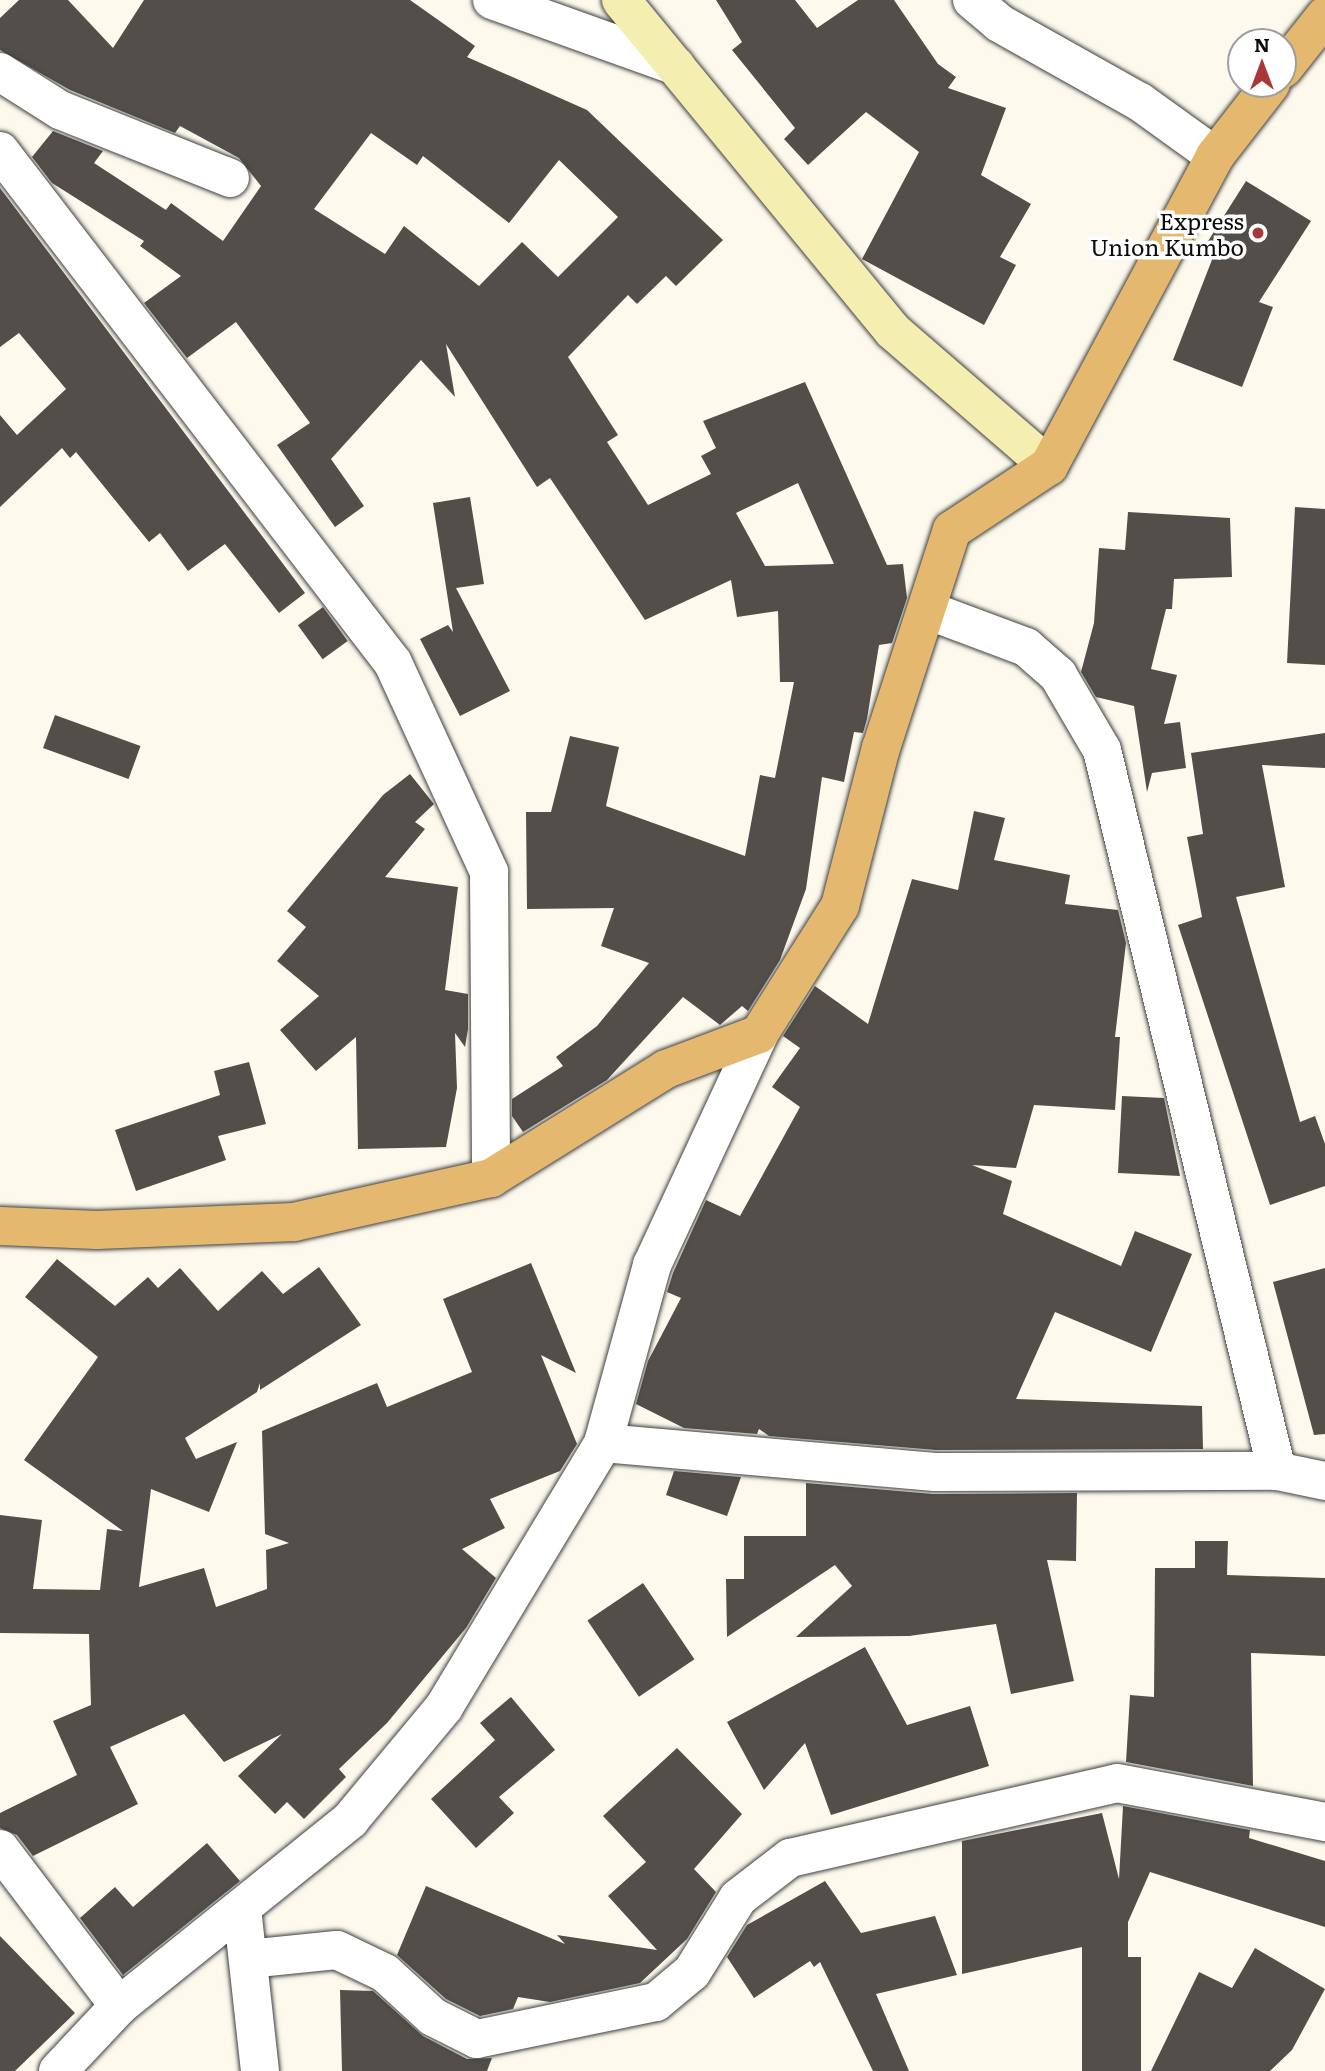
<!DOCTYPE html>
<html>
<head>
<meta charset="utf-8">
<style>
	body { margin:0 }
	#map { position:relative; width:1325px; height:2071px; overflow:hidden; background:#fdfaed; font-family:Literata,serif }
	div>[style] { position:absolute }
	.building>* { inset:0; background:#534e4a; transform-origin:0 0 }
	.roads { filter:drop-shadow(0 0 2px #3f3f3f) drop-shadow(0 0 2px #3f3f3f) }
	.minor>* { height:38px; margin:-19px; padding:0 19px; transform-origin:19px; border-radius:19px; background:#fff }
	.tertiary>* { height:38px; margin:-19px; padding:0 19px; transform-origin:19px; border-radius:19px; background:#fff }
	.secondary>* { height:38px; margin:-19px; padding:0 19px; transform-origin:19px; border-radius:19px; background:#f4eeb1 }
	.trunk>* { height:38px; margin:-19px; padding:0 19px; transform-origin:19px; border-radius:19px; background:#e4b86e }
	.dots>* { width:19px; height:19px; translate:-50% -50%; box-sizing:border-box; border:4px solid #fff; border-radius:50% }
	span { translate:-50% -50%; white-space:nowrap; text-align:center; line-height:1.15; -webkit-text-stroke:7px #fff; paint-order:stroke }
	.poi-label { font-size:23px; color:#0c0c0c }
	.right { translate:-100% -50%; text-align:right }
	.north { position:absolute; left:1227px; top:28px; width:70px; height:70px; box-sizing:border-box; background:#fff; border:2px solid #9e9e9e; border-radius:50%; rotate:0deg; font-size:19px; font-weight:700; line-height:28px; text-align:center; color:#0c0c0c }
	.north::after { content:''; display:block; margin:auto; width:24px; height:32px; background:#a93739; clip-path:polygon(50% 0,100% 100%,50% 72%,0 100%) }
</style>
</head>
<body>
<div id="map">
	<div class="building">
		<i style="clip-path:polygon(evenodd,19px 0,68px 0,113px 48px,144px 0,410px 0,475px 46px,467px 57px,587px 110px,723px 240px,676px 286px,666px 276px,637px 304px,628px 295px,568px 357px,618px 435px,607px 442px,648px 505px,711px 474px,701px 456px,716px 448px,703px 421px,805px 382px,887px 565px,903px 564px,907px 598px,892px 643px,879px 645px,867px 719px,863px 733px,854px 732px,844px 782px,822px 777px,806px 889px,780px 960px,748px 1011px,742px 1006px,720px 1025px,683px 997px,607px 1080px,523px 1132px,512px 1116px,512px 1099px,563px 1066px,556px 1057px,597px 1026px,649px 963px,601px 946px,614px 908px,527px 909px,526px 812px,551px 812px,570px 736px,619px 747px,606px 806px,745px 856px,760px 775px,775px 778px,794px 682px,780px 682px,778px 611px,737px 617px,731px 580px,645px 620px,550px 478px,537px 487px,446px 344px,455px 397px,421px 360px,331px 459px,364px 506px,335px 527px,277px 445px,310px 423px,236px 322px,187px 358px,144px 303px,181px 276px,140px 246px,144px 241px,52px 183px,32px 157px,53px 131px,103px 151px,94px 163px,166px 210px,171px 203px,223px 241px,261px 186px,239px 158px,180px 126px,175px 133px,70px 90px,0 50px,0 18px,19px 0,371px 133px,417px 165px,423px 156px,509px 223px,559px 160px,618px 217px,558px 277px,522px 242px,479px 286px,404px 226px,385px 254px,314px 209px,371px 133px,19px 0,798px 483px,834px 564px,765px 566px,736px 513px,798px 483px)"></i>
		<i style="clip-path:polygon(716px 0,795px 0,817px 28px,858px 0,894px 0,938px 64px,956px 77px,948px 88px,1006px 108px,981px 175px,1031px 204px,1000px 257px,1016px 265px,984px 325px,862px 259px,919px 152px,866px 112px,808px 165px,784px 139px,795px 128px,732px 50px,742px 42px)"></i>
		<i style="clip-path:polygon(1246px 181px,1311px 221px,1259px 302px,1273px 307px,1242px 387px,1173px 360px,1215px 252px,1205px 246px)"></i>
		<i style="clip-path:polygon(0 188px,305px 593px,279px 613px,225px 544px,188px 571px,160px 533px,149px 542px,76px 452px,70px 458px,62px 448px,0 507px,0 415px,17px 435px,66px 389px,19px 333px,0 347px)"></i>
		<i style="clip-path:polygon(470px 497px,484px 584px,456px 588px,510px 691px,460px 716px,420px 639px,448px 625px,453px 632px,433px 503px)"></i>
		<i style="clip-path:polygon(1295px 507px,1325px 509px,1325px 665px,1287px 663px)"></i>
		<i style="clip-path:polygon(1128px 512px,1230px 518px,1232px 577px,1174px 579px,1172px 609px,1166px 609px,1151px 669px,1177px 675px,1164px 724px,1180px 722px,1186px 768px,1152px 773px,1147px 792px,1134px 706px,1096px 697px,1081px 672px,1094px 623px,1099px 548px,1125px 550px)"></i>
		<i style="left:323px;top:607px;width:42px;height:31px;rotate:54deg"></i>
		<i style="left:55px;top:715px;width:91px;height:35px;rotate:20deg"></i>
		<i style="clip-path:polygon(1325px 733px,1325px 768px,1262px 765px,1285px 887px,1236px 897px,1300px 1122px,1315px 1116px,1325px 1144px,1325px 1186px,1270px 1205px,1178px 925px,1202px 917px,1187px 837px,1203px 834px,1191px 753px)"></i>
		<i style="clip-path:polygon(410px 774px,434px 804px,415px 822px,425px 829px,385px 877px,458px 887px,445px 990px,468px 994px,468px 1029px,465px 1047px,455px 1033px,457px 1088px,446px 1147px,358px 1149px,356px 1037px,316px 1071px,280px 1030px,319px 996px,277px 961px,306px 927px,287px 911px,383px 795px)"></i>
		<i style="clip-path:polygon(974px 811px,1005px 818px,994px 860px,1070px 875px,1065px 904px,1118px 910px,1126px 943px,1115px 1037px,1120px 1037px,1115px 1110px,1034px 1105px,1016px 1168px,972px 1165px,1012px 1181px,1003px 1214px,1121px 1266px,1135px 1231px,1192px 1254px,1151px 1352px,1055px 1312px,1016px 1399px,1202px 1406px,1203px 1449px,936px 1450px,769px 1436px,759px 1429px,757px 1434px,684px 1428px,636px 1404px,648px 1361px,681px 1298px,667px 1292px,673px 1273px,706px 1200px,740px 1216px,800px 1107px,772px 1087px,800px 1048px,783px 1036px,815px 986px,868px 1024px,912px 879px,958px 890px)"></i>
		<i style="clip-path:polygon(249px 1062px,266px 1124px,218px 1136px,226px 1160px,136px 1191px,115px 1130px,220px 1095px,214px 1071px)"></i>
		<i style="clip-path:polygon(1122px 1096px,1164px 1098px,1180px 1176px,1118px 1173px)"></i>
		<i style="clip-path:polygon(57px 1259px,115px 1306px,148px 1277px,158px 1288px,180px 1268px,218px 1311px,262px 1271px,283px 1294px,319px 1267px,361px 1325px,260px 1390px,260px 1383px,257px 1392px,185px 1438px,196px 1459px,237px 1442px,209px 1512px,151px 1489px,139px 1587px,204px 1568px,216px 1607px,267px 1589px,266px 1550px,289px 1543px,265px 1534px,262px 1431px,377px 1383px,387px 1407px,472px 1372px,443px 1299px,531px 1263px,576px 1373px,541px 1355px,577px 1444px,560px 1471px,490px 1499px,505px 1528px,462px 1549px,496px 1578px,466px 1628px,387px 1723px,339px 1769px,346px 1777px,304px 1819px,287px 1802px,275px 1814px,238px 1776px,282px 1734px,224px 1762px,184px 1714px,110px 1747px,138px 1804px,33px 1856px,17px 1835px,0 1828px,0 1813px,77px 1775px,53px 1721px,91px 1705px,89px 1634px,0 1633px,0 1515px,42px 1520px,33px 1589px,100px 1590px,107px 1529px,123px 1531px,24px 1460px,98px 1357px,25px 1297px)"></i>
		<i style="clip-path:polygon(1325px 1268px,1325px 1434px,1314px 1435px,1273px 1282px)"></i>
		<i style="clip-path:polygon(674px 1471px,741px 1477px,727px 1516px,666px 1495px)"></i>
		<i style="clip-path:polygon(806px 1483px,933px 1494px,1077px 1493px,1076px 1561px,1047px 1560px,1074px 1681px,1011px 1694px,996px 1624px,909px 1636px,796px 1637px,852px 1586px,835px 1565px,727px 1637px,726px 1579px,744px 1579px,744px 1536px,806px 1536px)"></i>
		<i style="clip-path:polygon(1195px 1541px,1228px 1541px,1227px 1575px,1325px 1578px,1325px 1656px,1251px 1653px,1253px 1786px,1126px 1762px,1130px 1695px,1154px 1697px,1155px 1568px,1195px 1568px)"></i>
		<i style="left:643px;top:1583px;width:92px;height:67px;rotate:56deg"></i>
		<i style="clip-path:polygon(865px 1647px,907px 1725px,970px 1706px,989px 1766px,831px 1815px,805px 1743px,764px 1790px,727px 1722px)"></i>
		<i style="clip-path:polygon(511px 1697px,555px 1750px,499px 1797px,514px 1813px,476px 1848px,431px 1799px,495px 1740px,480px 1723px)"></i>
		<i style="clip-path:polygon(677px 1748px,742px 1814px,694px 1869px,716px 1892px,687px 1939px,640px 1983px,550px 2002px,518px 1997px,513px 2009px,480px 2016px,446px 1999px,397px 1955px,426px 1886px,565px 1944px,557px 1935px,657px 1950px,608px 1896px,646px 1862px,603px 1816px)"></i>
		<i style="clip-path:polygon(1123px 1806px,1250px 1830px,1249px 1838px,1325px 1861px,1325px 1927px,1150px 1872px,1128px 1922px,1128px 1957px,1141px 1957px,1141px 2071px,1082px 2071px,1082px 1947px,962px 1974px,962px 1841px,1102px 1813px,1119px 1879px)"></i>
		<i style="clip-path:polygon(207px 1843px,240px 1881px,123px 1975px,80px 1918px,115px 1887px,133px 1907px)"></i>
		<i style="clip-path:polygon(825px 1881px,861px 1933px,935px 1916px,957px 1975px,876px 1994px,909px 2071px,873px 2071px,820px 1962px,814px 1967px,810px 1961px,754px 1998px,727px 1957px,747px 1925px)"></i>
		<i style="clip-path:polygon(0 1936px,75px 2013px,15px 2071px,0 2071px)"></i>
		<i style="clip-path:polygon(1255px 1948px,1325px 1989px,1292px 2050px,1270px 2071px,1151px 2071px,1199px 1972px,1232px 1988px)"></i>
		<i style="clip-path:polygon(340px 1990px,373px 1991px,423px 2036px,467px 2059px,492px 2058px,487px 2071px,342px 2071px)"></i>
	</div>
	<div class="roads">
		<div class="minor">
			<i style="left:972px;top:0;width:35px;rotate:40deg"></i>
			<i style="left:999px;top:23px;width:162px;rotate:29.3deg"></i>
			<i style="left:1140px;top:102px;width:92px;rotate:35.8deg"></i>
			<i style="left:0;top:72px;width:71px;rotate:32.3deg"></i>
			<i style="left:60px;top:110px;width:183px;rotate:21.8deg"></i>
			<i style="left:0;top:151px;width:645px;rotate:52.49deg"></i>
			<i style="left:393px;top:663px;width:230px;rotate:65.3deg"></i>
			<i style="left:489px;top:872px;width:306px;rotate:89.6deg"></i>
			<i style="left:927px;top:610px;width:106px;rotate:20.5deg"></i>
			<i style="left:1026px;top:647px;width:43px;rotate:41.2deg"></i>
			<i style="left:1058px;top:675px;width:87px;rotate:59.6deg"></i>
			<i style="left:1102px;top:750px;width:742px;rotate:76.36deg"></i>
			<i style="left:603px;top:1443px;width:333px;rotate:5deg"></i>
			<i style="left:935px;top:1472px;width:342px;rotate:-0.2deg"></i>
			<i style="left:1277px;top:1471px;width:49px;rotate:11.8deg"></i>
			<i style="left:0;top:1849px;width:197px;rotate:52.8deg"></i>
			<i style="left:242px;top:1908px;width:164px;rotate:83.7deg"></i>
			<i style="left:248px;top:1959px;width:89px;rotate:-5.8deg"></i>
			<i style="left:337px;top:1950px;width:53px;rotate:25.6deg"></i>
			<i style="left:385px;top:1973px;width:65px;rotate:42.5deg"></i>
			<i style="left:433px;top:2017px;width:49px;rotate:26.6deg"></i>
			<i style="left:477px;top:2039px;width:183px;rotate:-11.7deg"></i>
			<i style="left:656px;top:2002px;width:47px;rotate:-39.8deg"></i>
			<i style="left:692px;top:1972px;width:87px;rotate:-58.1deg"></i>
			<i style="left:738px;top:1898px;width:66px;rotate:-37.6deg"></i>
			<i style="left:790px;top:1858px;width:335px;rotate:-12.9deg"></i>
			<i style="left:1117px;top:1783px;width:212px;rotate:10.6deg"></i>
		</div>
		<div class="tertiary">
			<i style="left:492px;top:0;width:195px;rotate:19.7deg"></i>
			<i style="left:58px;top:2071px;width:89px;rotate:-46.8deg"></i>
			<i style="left:119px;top:2006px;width:297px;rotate:-38.8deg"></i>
			<i style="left:350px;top:1820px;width:147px;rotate:-50.2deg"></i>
			<i style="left:444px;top:1707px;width:308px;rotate:-58.9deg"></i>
			<i style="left:603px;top:1443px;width:185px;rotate:-74.6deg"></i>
			<i style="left:652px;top:1265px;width:255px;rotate:-65.1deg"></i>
		</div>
		<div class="secondary">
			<i style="left:621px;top:0;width:428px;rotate:50.6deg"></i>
			<i style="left:893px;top:331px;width:206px;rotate:40.9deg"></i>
		</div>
		<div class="trunk">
			<i style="left:1283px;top:69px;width:68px;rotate:-51.6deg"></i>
			<i style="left:0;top:1226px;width:97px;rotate:2.4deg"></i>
			<i style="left:97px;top:1230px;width:197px;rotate:-2.3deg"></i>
			<i style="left:294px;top:1222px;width:202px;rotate:-12.6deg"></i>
			<i style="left:491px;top:1178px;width:206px;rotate:-31.9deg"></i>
			<i style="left:666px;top:1069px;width:99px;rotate:-20.6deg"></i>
			<i style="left:759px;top:1034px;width:151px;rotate:-57.7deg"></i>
			<i style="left:840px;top:906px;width:163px;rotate:-75.5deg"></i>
			<i style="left:881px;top:748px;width:229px;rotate:-72deg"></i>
			<i style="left:952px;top:530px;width:116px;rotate:-33.4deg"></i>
			<i style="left:1049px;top:466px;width:352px;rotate:-61.8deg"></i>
			<i style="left:1215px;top:156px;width:91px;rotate:-52.1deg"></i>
		</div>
	</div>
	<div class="dots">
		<i style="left:1258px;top:233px;background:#a93739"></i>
	</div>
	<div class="poi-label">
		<span class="right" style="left:1244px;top:233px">Express<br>Union Kumbo</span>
	</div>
	<div class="north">N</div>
</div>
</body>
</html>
